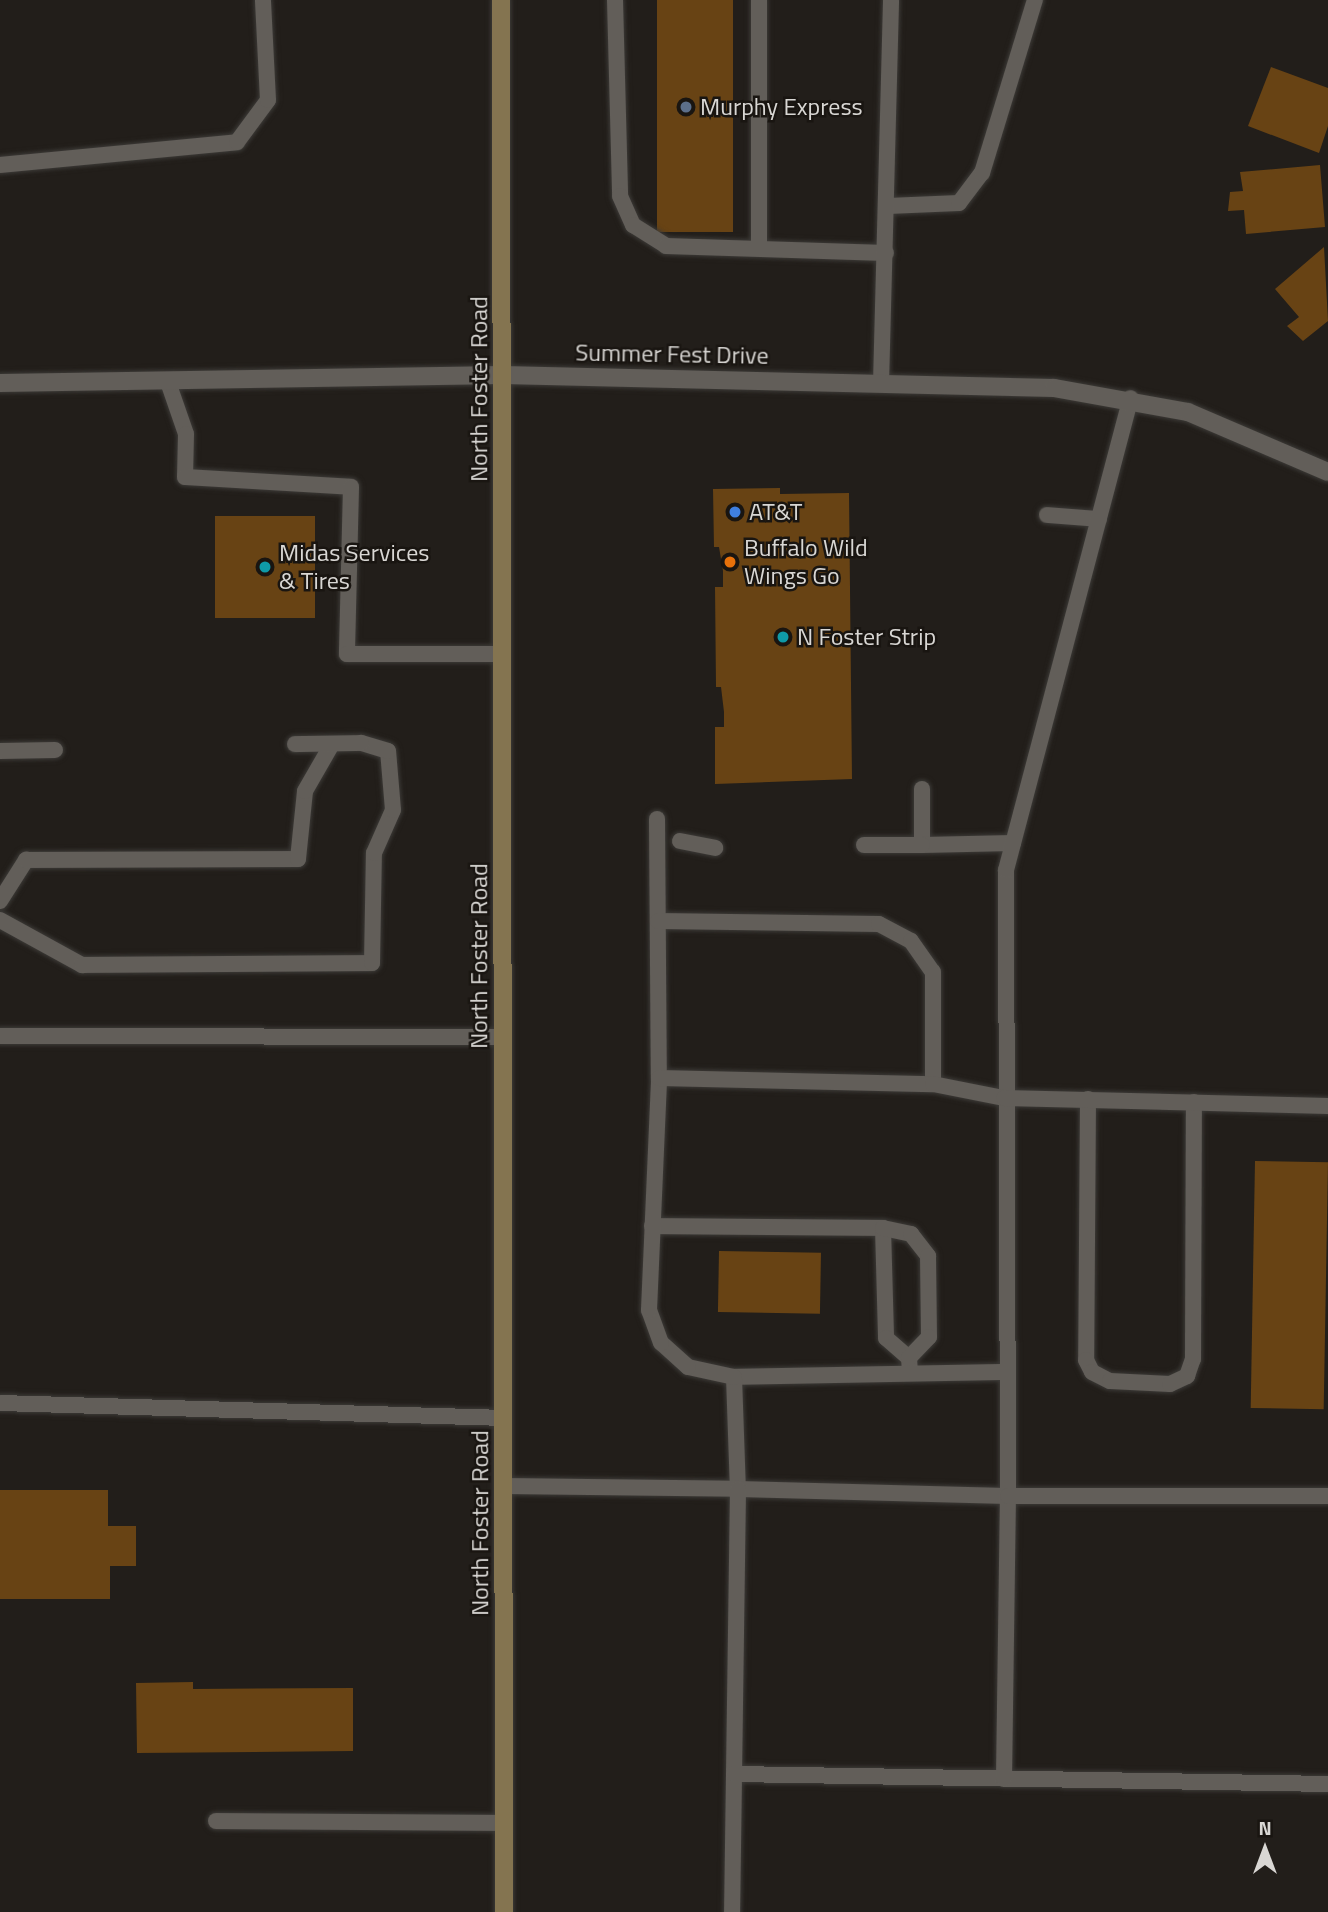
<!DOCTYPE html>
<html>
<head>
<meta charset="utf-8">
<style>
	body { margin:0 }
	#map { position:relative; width:1328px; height:1912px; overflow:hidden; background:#221e1a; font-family:"Titillium Web",sans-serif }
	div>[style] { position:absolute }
	.building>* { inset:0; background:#684314; transform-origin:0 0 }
	.roads { filter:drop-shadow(0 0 2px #3c3a37) drop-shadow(0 0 2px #3c3a37) }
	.service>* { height:16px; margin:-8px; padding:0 8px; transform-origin:8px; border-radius:8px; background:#625e59 }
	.tertiary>* { height:18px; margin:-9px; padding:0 9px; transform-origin:9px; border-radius:9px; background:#625e59 }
	.secondary>* { height:18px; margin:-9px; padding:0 9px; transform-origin:9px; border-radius:9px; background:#847450 }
	.dots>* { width:19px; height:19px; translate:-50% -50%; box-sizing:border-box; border:4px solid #191511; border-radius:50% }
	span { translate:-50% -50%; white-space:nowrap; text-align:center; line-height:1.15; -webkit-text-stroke:5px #191511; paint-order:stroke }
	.poi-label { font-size:24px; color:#d9d7d4 }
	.left { translate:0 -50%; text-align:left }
	.street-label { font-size:24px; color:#d9d7d4 }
	.north { position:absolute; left:1230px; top:1814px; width:70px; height:70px; -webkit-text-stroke:5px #191511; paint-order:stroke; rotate:0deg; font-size:19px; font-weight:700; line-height:28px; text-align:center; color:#d9d7d4 }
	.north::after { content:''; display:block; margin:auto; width:24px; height:32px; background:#d9d7d4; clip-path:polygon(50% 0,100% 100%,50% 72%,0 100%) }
</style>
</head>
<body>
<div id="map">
	<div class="building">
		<i style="left:657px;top:0;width:76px;height:232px"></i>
		<i style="clip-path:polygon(1271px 67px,1328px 88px,1328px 126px,1319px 153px,1248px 126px)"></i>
		<i style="clip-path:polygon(1320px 165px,1325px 227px,1246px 234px,1244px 210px,1228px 211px,1230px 192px,1243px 191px,1240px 172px)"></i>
		<i style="clip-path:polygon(1324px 247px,1328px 321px,1303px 341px,1287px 326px,1299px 317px,1275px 289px)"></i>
		<i style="clip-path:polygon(780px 488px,780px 494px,849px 493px,852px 779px,715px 784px,715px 727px,724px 727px,724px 712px,721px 687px,716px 687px,715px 587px,723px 587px,723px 571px,719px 547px,714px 547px,713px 489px)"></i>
		<i style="left:215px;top:516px;width:100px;height:102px"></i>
		<i style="left:1255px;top:1161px;width:73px;height:247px;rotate:1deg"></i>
		<i style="left:719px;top:1251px;width:102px;height:61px;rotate:1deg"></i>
		<i style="clip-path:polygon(0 1490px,108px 1490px,108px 1526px,136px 1526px,136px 1566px,110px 1566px,110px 1599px,0 1599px)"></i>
		<i style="clip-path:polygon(193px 1682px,193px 1689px,353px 1688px,353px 1751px,137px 1753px,136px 1683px)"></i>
	</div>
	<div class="roads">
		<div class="service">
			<i style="left:615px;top:0;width:196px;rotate:88.5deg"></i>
			<i style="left:620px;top:196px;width:32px;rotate:66deg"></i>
			<i style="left:633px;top:225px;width:39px;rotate:32deg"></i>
			<i style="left:666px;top:246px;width:220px;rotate:1.8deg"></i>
			<i style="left:0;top:165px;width:238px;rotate:-5.5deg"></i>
			<i style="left:237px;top:142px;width:52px;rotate:-53.6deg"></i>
			<i style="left:268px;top:100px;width:100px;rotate:-92.9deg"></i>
			<i style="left:888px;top:206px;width:71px;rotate:-2.4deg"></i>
			<i style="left:959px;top:203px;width:38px;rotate:-53deg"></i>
			<i style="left:982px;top:173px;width:181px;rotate:-73deg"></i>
			<i style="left:759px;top:245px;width:245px;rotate:-90deg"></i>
			<i style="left:168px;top:382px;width:55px;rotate:70.9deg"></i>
			<i style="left:186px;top:434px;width:43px;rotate:91.3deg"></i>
			<i style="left:185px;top:477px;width:166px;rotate:3.4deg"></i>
			<i style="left:351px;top:487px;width:167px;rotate:91.4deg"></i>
			<i style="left:347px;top:654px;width:156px"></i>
			<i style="left:881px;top:384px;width:384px;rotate:-88.5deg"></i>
			<i style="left:1047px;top:515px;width:52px;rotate:4.4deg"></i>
			<i style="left:0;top:751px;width:55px;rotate:-1deg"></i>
			<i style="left:922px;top:789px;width:56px;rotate:90deg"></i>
			<i style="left:922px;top:845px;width:91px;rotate:-1.3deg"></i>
			<i style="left:657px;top:819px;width:259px;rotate:89.6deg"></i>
			<i style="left:680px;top:841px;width:36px;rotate:11deg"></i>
			<i style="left:864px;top:845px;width:58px"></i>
			<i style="left:0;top:901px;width:49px;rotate:-57.6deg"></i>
			<i style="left:26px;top:860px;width:272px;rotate:-0.2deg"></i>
			<i style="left:298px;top:859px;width:68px;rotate:-84.1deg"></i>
			<i style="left:305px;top:791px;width:54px;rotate:-60.1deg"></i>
			<i style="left:0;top:920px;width:94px;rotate:28.8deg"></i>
			<i style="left:82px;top:965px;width:290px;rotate:-0.4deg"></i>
			<i style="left:372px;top:963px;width:110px;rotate:-89deg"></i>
			<i style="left:374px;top:853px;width:47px;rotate:-66.2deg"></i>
			<i style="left:393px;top:810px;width:59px;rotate:-94.8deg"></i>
			<i style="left:388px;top:751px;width:28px;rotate:-163deg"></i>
			<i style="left:361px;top:743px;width:66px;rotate:179.1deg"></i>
			<i style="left:658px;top:921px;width:221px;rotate:0.8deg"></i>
			<i style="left:879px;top:924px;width:36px;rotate:28deg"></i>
			<i style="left:911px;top:941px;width:38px;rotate:55deg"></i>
			<i style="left:933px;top:972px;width:112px;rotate:90deg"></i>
			<i style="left:0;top:1036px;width:504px;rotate:0.11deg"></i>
			<i style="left:1088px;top:1099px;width:261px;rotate:90.4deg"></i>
			<i style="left:1086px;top:1360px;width:13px;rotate:63deg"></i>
			<i style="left:1092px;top:1372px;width:20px;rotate:27deg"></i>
			<i style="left:1110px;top:1381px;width:60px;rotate:2.9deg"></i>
			<i style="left:1170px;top:1384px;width:19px;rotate:-25deg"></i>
			<i style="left:1187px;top:1376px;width:18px;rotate:-71deg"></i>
			<i style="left:1193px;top:1359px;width:257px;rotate:-89.8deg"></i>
			<i style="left:652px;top:1226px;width:231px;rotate:0.5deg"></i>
			<i style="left:883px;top:1228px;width:110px;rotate:88.4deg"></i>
			<i style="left:886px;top:1338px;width:30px;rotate:41deg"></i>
			<i style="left:909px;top:1358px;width:15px;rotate:86deg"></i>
			<i style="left:883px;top:1228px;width:29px;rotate:12deg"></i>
			<i style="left:911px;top:1234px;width:28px;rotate:52deg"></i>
			<i style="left:928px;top:1256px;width:81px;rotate:89.3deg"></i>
			<i style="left:929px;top:1337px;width:29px;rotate:134deg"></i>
			<i style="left:1007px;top:1372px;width:273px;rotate:179deg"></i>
			<i style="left:734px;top:1377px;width:112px;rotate:88deg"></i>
			<i style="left:738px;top:1489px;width:270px;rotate:1.5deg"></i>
			<i style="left:1008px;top:1496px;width:626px;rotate:-90.18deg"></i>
			<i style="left:1006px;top:870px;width:488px;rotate:-75.2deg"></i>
			<i style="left:734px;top:1377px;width:47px;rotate:-167.7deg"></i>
			<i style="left:688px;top:1367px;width:36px;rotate:-138deg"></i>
			<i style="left:661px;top:1343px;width:35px;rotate:-110deg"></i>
			<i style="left:649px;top:1310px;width:232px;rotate:-87.5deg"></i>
			<i style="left:659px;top:1078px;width:274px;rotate:1.3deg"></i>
			<i style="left:933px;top:1084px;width:72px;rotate:11.2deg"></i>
			<i style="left:1004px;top:1098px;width:324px;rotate:1.4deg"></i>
			<i style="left:0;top:1403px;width:504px;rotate:1.7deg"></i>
			<i style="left:504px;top:1486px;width:234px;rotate:0.7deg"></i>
			<i style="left:738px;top:1489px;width:423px;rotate:90.8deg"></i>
			<i style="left:734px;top:1774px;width:594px;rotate:0.96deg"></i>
			<i style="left:1004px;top:1779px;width:283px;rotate:-89.2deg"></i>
			<i style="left:1008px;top:1496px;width:320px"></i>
			<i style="left:216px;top:1821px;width:288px;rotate:0.4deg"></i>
		</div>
		<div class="tertiary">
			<i style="left:0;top:383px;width:503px;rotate:-0.91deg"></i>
			<i style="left:503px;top:375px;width:551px;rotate:1.35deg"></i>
			<i style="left:1054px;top:388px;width:136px;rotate:10.2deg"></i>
			<i style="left:1188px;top:412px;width:152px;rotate:23.2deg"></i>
		</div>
		<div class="secondary">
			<i style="left:501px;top:0;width:1912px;rotate:89.91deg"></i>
		</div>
	</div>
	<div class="dots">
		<i style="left:686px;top:107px;background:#5c6f8a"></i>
		<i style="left:735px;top:512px;background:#3f7fe0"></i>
		<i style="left:730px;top:562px;background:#e8710a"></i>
		<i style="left:265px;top:567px;background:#0f9aa8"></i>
		<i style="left:783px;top:637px;background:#0f9aa8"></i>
	</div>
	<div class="poi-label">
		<span class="left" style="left:700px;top:107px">Murphy Express</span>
		<span class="left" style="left:749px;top:512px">AT&amp;T</span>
		<span class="left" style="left:744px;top:562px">Buffalo Wild<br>Wings Go</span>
		<span class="left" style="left:279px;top:567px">Midas Services<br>&amp; Tires</span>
		<span class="left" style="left:797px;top:637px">N Foster Strip</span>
	</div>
	<div class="street-label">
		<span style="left:672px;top:354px;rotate:1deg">Summer Fest Drive</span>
		<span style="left:479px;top:389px;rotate:-90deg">North Foster Road</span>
		<span style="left:479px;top:956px;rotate:-90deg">North Foster Road</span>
		<span style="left:480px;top:1523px;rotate:-90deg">North Foster Road</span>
	</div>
	<div class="north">N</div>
</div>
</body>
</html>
